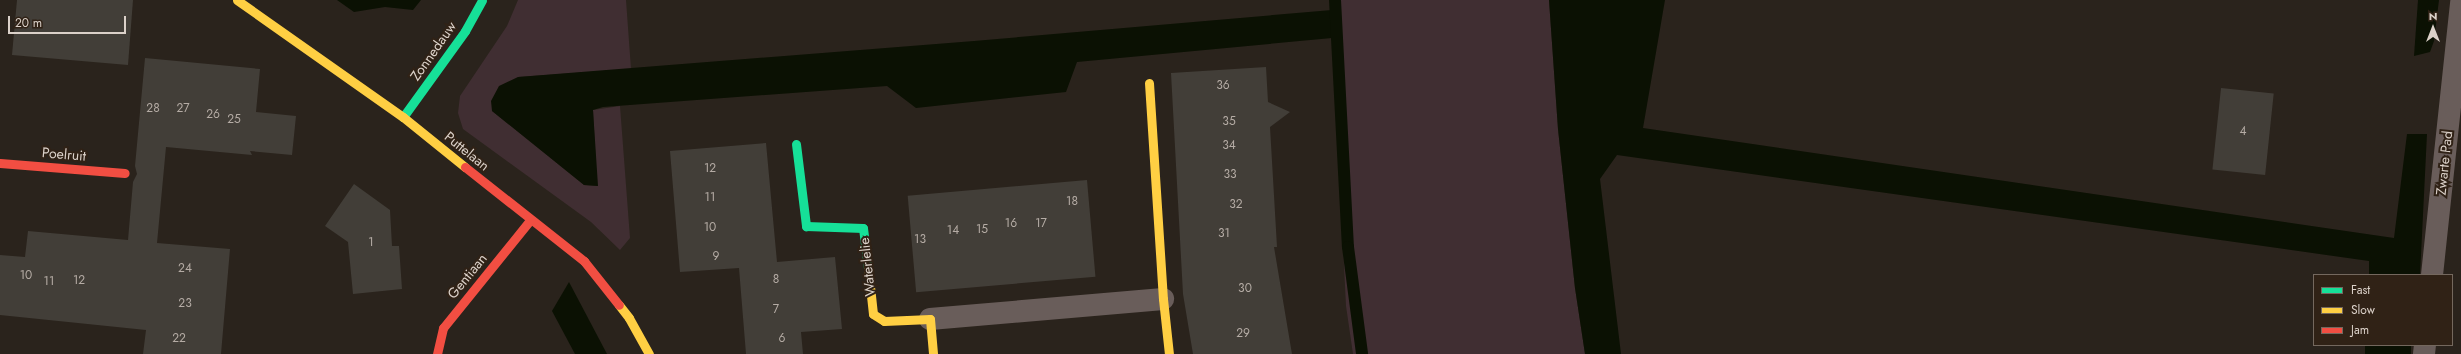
<!DOCTYPE html>
<html>
<head>
<meta charset="utf-8">
<style>
	body { margin:0 }
	#map { position:relative; width:2461px; height:354px; overflow:hidden; background:#2a231c; font-family:Jost,sans-serif }
	div>[style] { position:absolute }
	.green>* { inset:0; background:#402e32 }
	.water>* { inset:0; background:#0b1103; transform-origin:0 0 }
	.stream>* { height:12px; margin:-6px; padding:0 6px; transform-origin:6px; border-radius:6px; background:#0b1103 }
	.building>* { inset:0; background:#423e38; transform-origin:0 0 }
	.lane>* { height:22px; margin:-11px; padding:0 11px; transform-origin:11px; border-radius:11px; background:#695d5a }
	.street>* { height:22px; margin:-11px; padding:0 11px; transform-origin:11px; border-radius:11px; background:#695d5a }
	.fast>* { height:9px; margin:-4.5px; padding:0 4.5px; transform-origin:4.5px; border-radius:4.5px; background:#16e098 }
	.slow>* { height:9px; margin:-4.5px; padding:0 4.5px; transform-origin:4.5px; border-radius:4.5px; background:#ffcf43 }
	.jam>* { height:9px; margin:-4.5px; padding:0 4.5px; transform-origin:4.5px; border-radius:4.5px; background:#f24e42 }
	span { translate:-50% -50%; white-space:nowrap; text-align:center; line-height:1.15; -webkit-text-stroke:4px #302216; paint-order:stroke }
	.number-label { font-size:12px; color:#b5aca5 }
	.number-label span { -webkit-text-stroke-width:0 }
	.street-label { font-size:14px; color:#dbd1c9 }
	.legend { position:absolute; left:2313px; top:274px; width:140px; height:72px; box-sizing:border-box; background:#302216; border:1px solid #74685e; margin:0; padding:5px 7px; list-style:none; font-size:12px; color:#dbd1c9 }
	.legend li { display:flex; align-items:center; gap:8px; height:20px }
	.legend b { width:20px; border:1px solid #74685e }
	.north { position:absolute; left:2413px; top:8px; width:40px; height:40px; -webkit-text-stroke:3px #302216; paint-order:stroke; rotate:0deg; font-size:11px; font-weight:700; line-height:16px; text-align:center; color:#dbd1c9 }
	.north::after { content:''; display:block; margin:auto; width:14px; height:18px; background:#dbd1c9; clip-path:polygon(50% 0,100% 100%,50% 72%,0 100%) }
	.scale { position:absolute; left:8px; top:16px; width:118px; height:18px; box-sizing:border-box; border:2px solid #dbd1c9; border-top:0; padding-left:5px; font-size:12px; line-height:14px; white-space:nowrap; color:#dbd1c9; -webkit-text-stroke:3px #302216; paint-order:stroke }
</style>
</head>
<body>
<div id="map">
	<div class="green">
		<i style="clip-path:polygon(518px 0,626px 0,631px 69px,518px 77px,492px 111px,584px 185px,597px 186px,593px 110px,620px 106px,630px 238px,620px 250px,591px 222px,463px 129px,458px 113px,460px 96px,507px 26px)"></i>
		<i style="clip-path:polygon(1331px 0,1549px 0,1558px 129px,1575px 288px,1585px 354px,1353px 354px,1346px 306px)"></i>
	</div>
	<div class="water">
		<i style="clip-path:polygon(337px 0,421px 0,413px 10px,385px 7px,354px 12px)"></i>
		<i style="clip-path:polygon(1549px 0,1665px 0,1643px 128px,2394px 238px,2407px 134px,2427px 134px,2420px 275px,2369px 275px,2369px 261px,1617px 155px,1600px 179px,1621px 354px,1585px 354px,1575px 288px,1558px 129px)"></i>
		<i style="clip-path:polygon(2418px 0,2439px 0,2434px 41px,2430px 52px,2414px 56px)"></i>
		<i style="clip-path:polygon(1332px 10px,1332px 38px,1077px 62px,1066px 92px,916px 108px,887px 86px,603px 107px,593px 110px,598px 186px,584px 185px,492px 111px,491px 101px,499px 86px,518px 77px,974px 41px)"></i>
		<i style="clip-path:polygon(569px 282px,607px 354px,575px 354px,552px 311px)"></i>
		<i style="left:2365px;top:345px;width:46px;height:9px"></i>
	</div>
	<div class="stream">
		<i style="left:1335px;top:0;width:247px;rotate:87deg"></i>
		<i style="left:1348px;top:247px;width:108px;rotate:82.5deg"></i>
	</div>
	<div class="building">
		<i style="clip-path:polygon(17px 0,133px 0,128px 65px,12px 55px)"></i>
		<i style="clip-path:polygon(145px 58px,260px 69px,256px 112px,296px 116px,292px 155px,250px 151px,252px 155px,166px 147px,157px 243px,230px 249px,221px 354px,143px 354px,146px 330px,0 315px,0 255px,25px 257px,28px 231px,128px 240px,133px 182px,137px 174px,135px 166px)"></i>
		<i style="clip-path:polygon(1266px 67px,1268px 102px,1290px 112px,1270px 127px,1277px 247px,1274px 247px,1292px 354px,1193px 354px,1183px 294px,1171px 73px)"></i>
		<i style="left:2221px;top:88px;width:53px;height:82px;rotate:6deg"></i>
		<i style="clip-path:polygon(766px 143px,777px 262px,835px 257px,842px 329px,801px 332px,803px 354px,746px 354px,739px 268px,680px 272px,670px 151px)"></i>
		<i style="left:1087px;top:180px;width:97px;height:180px;rotate:85deg"></i>
		<i style="clip-path:polygon(354px 184px,390px 210px,392px 246px,399px 246px,402px 289px,353px 294px,348px 242px,325px 226px)"></i>
	</div>
	<div class="lane">
		<i style="left:2432px;top:275px;width:274px;rotate:-83.9deg"></i>
		<i style="left:2424px;top:354px;width:9px;rotate:-84deg"></i>
	</div>
	<div class="street">
		<i style="left:930px;top:319px;width:234px;rotate:-4.9deg"></i>
	</div>
	<div class="fast">
		<i style="left:403px;top:117px;width:106px;rotate:-54.2deg"></i>
		<i style="left:465px;top:31px;width:35px;rotate:-61deg"></i>
		<i style="left:796px;top:144px;width:83px;rotate:83deg"></i>
		<i style="left:806px;top:226px;width:57px;rotate:2deg"></i>
		<i style="left:863px;top:228px;width:40px;rotate:82.9deg"></i>
	</div>
	<div class="slow">
		<i style="left:237px;top:0;width:203px;rotate:35.2deg"></i>
		<i style="left:403px;top:117px;width:80px;rotate:38.9deg"></i>
		<i style="left:1149px;top:83px;width:216px;rotate:86.3deg"></i>
		<i style="left:1163px;top:299px;width:55px;rotate:83.8deg"></i>
		<i style="left:868px;top:268px;width:46px;rotate:83.8deg"></i>
		<i style="left:873px;top:314px;width:13px;rotate:32deg"></i>
		<i style="left:884px;top:321px;width:46px;rotate:-2.5deg"></i>
		<i style="left:930px;top:319px;width:35px;rotate:85deg"></i>
		<i style="left:619px;top:305px;width:16px;rotate:52deg"></i>
		<i style="left:629px;top:318px;width:41px;rotate:60.9deg"></i>
	</div>
	<div class="jam">
		<i style="left:0;top:163px;width:125px;rotate:4.6deg"></i>
		<i style="left:465px;top:167px;width:152px;rotate:38.3deg"></i>
		<i style="left:584px;top:261px;width:56px;rotate:51.5deg"></i>
		<i style="left:437px;top:354px;width:27px;rotate:-77deg"></i>
		<i style="left:443px;top:328px;width:139px;rotate:-51.1deg"></i>
	</div>
	<div class="number-label">
		<span style="left:1223px;top:86px">36</span>
		<span style="left:153px;top:109px">28</span>
		<span style="left:183px;top:109px">27</span>
		<span style="left:213px;top:115px">26</span>
		<span style="left:234px;top:120px">25</span>
		<span style="left:1229px;top:122px">35</span>
		<span style="left:2243px;top:132px">4</span>
		<span style="left:1229px;top:146px">34</span>
		<span style="left:710px;top:169px">12</span>
		<span style="left:1230px;top:175px">33</span>
		<span style="left:710px;top:198px">11</span>
		<span style="left:1072px;top:202px">18</span>
		<span style="left:1236px;top:205px">32</span>
		<span style="left:1011px;top:224px">16</span>
		<span style="left:1041px;top:224px">17</span>
		<span style="left:710px;top:228px">10</span>
		<span style="left:982px;top:230px">15</span>
		<span style="left:953px;top:231px">14</span>
		<span style="left:1224px;top:234px">31</span>
		<span style="left:920px;top:240px">13</span>
		<span style="left:371px;top:243px">1</span>
		<span style="left:716px;top:257px">9</span>
		<span style="left:185px;top:269px">24</span>
		<span style="left:26px;top:276px">10</span>
		<span style="left:776px;top:280px">8</span>
		<span style="left:79px;top:281px">12</span>
		<span style="left:49px;top:282px">11</span>
		<span style="left:1245px;top:289px">30</span>
		<span style="left:185px;top:304px">23</span>
		<span style="left:776px;top:310px">7</span>
		<span style="left:1243px;top:334px">29</span>
		<span style="left:179px;top:339px">22</span>
		<span style="left:782px;top:339px">6</span>
	</div>
	<div class="street-label">
		<span style="left:433px;top:51px;rotate:-55deg">Zonnedauw</span>
		<span style="left:467px;top:151px;rotate:39deg">Puttelaan</span>
		<span style="left:64px;top:154px;rotate:5deg">Poelruit</span>
		<span style="left:2444px;top:163px;rotate:-84deg">Zwarte Pad</span>
		<span style="left:867px;top:267px;rotate:-96deg">Waterlelie</span>
		<span style="left:467px;top:276px;rotate:-51deg">Gentiaan</span>
	</div>
	<ul class="legend">
	<li><b style="height:5px;background:#16e098"></b>Fast</li>
	<li><b style="height:5px;background:#ffcf43"></b>Slow</li>
	<li><b style="height:5px;background:#f24e42"></b>Jam</li>
	</ul>
	<div class="north">N</div>
	<div class="scale">20 m</div>
</div>
</body>
</html>
